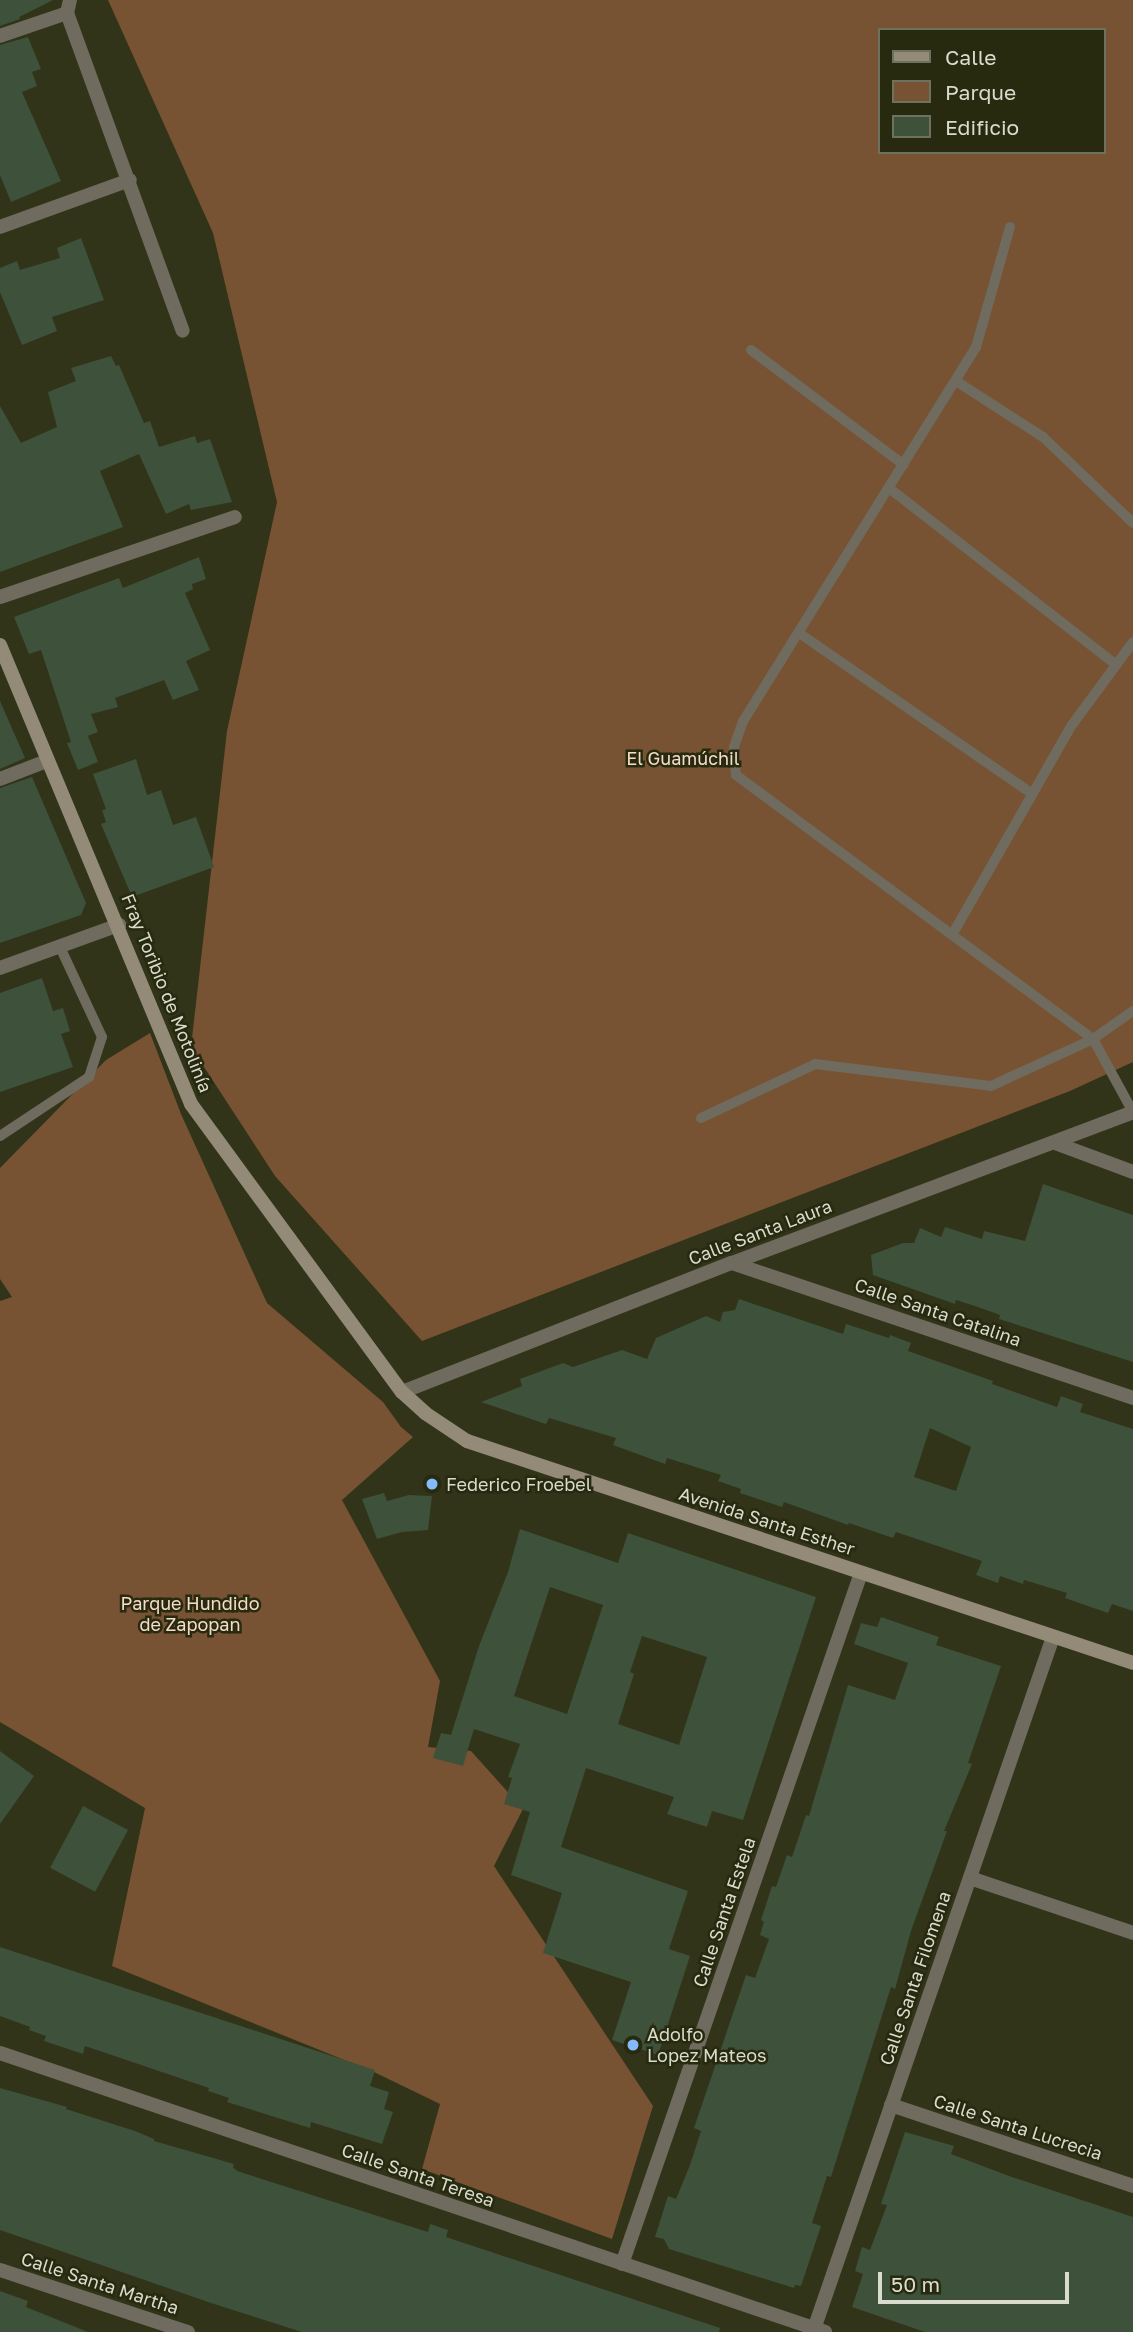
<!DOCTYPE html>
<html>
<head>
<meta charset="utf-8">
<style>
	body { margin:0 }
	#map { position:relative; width:1133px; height:2332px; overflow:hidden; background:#313419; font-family:"Golos Text",sans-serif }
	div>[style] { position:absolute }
	.green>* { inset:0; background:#775233 }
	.building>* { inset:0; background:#3d513b; transform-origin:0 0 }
	.lane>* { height:10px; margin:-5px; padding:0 5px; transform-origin:5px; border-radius:5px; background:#706b5f }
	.street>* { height:14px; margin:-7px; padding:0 7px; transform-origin:7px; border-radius:7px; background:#706b5f }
	.secondary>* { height:14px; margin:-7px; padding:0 7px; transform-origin:7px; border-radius:7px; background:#938a77 }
	.dots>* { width:19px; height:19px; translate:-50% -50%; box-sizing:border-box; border:4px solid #272a0f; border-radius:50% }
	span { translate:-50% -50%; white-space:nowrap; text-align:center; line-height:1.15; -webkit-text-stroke:5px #272a0f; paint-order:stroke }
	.park-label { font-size:18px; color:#f6dcc8 }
	.street-label { font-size:18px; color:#d9dccc }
	.poi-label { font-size:18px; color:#d9dccc }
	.left { translate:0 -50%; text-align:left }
	.legend { position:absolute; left:878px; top:28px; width:228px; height:126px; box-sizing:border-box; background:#272a0f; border:2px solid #6e715b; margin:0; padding:9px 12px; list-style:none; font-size:21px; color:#d9dccc }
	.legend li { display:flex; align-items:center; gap:14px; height:35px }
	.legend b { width:35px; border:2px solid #6e715b }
	.scale { position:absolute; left:878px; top:2272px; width:191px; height:32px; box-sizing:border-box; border:4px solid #d9dccc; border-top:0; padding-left:9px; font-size:21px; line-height:24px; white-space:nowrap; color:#d9dccc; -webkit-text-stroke:5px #272a0f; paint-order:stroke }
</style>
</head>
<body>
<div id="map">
	<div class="green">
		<i style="clip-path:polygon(evenodd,108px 0,1133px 0,1133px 1062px,1070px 1091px,422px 1341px,275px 1176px,191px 1047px,227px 731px,277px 502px,213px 233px,108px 0,879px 30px,1103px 30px,1103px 152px,879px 152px,879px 30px)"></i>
		<i style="clip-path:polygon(150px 1033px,181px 1114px,267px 1303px,383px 1402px,401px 1427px,413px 1437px,342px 1500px,440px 1681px,428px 1747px,471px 1751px,523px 1809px,494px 1866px,653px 2106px,612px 2239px,422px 2169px,440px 2104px,374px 2072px,112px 1966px,145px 1808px,0 1722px,0 1301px,12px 1297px,0 1279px,0 1168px,106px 1060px)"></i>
	</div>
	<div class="building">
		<i style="clip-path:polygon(0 0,53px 0,19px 17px,20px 19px,0 26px)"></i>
		<i style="clip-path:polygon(28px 37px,41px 69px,32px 72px,37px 86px,22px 92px,61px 181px,11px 202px,0 175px,0 45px)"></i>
		<i style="clip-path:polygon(81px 238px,104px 300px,52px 317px,57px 331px,22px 345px,0 292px,0 268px,17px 261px,20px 270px,60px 258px,57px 248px)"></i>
		<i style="clip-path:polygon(111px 356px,116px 366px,119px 365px,144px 423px,150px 421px,159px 447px,195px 436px,197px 443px,210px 439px,232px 502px,191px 510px,189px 504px,166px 514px,139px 454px,100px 471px,123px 527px,0 572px,0 406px,21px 443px,57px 427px,48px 392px,76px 381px,71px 368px)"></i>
		<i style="clip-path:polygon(199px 557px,206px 579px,192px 584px,193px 589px,185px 593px,210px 650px,186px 661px,199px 690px,173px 700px,164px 680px,115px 698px,118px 707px,91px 714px,98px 732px,85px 737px,88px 736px,98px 762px,78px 770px,67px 743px,71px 742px,41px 650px,29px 654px,14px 617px,119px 578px,123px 588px)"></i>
		<i style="clip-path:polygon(0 701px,25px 758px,0 769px)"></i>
		<i style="clip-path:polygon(136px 759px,147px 795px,161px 790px,173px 825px,196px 817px,214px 867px,132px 897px,101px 824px,106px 822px,102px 810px,106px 809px,93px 774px)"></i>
		<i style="clip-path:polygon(32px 777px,86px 903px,81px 915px,0 943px,0 788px)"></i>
		<i style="clip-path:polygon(42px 978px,53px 1011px,63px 1008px,70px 1031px,61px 1034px,73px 1067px,0 1092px,0 993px)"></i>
		<i style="clip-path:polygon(1043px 1184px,1133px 1215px,1133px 1362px,999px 1319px,1000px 1315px,978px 1307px,956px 1300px,955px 1304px,873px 1275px,871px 1255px,903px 1243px,914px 1243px,920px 1228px,941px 1237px,945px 1227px,982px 1239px,984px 1231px,1025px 1241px)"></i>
		<i style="clip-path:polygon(evenodd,739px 1299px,843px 1334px,846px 1324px,889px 1338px,890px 1335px,911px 1343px,908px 1351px,993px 1381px,992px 1384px,1057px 1407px,1061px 1396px,1083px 1404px,1080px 1412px,1133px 1429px,1133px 1611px,1112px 1604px,1108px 1613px,1065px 1598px,1067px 1593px,1024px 1580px,1023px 1584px,1000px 1576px,998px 1583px,976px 1575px,982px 1561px,896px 1532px,893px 1538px,849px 1523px,848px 1525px,784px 1502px,782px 1507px,740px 1493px,741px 1489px,718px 1481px,721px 1475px,667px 1458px,665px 1464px,613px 1445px,616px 1438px,549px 1418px,546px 1424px,481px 1402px,522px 1386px,520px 1379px,563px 1363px,573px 1367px,622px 1350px,647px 1359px,656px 1338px,706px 1316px,720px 1322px,723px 1312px,735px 1310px,739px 1299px,930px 1428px,971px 1447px,956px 1491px,914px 1477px,930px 1428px)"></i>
		<i style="clip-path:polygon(384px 1493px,387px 1501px,409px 1495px,432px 1496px,428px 1530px,402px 1532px,377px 1539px,362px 1499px)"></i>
		<i style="clip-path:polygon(evenodd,520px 1529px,618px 1563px,628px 1533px,816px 1597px,743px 1820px,712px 1811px,707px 1827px,667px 1814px,674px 1797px,586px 1768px,561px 1847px,688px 1891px,669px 1949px,690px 1956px,658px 2055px,612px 2040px,631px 1982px,543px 1953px,562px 1893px,511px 1875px,530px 1812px,504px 1804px,512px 1778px,508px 1777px,520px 1744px,474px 1729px,463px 1766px,433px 1758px,441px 1733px,451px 1735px,479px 1646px,508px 1572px,520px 1529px,550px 1587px,603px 1605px,567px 1714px,514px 1696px,550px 1587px,520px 1529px,642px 1636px,707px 1657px,679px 1745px,618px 1724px,634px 1674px,630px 1672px,642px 1636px)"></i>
		<i style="clip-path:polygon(881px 1617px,939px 1637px,936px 1645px,1001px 1666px,968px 1763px,972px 1764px,944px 1831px,947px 1831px,911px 1931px,895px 1989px,891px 1987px,842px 2142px,831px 2177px,827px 2176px,812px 2223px,821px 2226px,801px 2286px,795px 2285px,794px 2288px,669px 2249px,664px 2239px,655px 2237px,668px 2196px,676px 2199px,690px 2165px,701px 2131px,694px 2128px,746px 1975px,755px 1978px,769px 1939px,760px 1935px,764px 1922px,761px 1920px,772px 1886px,776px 1887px,787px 1855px,792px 1857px,806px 1815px,809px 1816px,848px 1685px,895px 1700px,908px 1663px,854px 1644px,861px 1623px,877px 1627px)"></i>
		<i style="clip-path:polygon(0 1751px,34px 1776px,0 1824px)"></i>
		<i style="left:83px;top:1806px;width:51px;height:70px;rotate:28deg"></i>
		<i style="clip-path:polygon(0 1947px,375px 2070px,370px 2086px,389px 2092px,384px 2109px,393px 2112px,382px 2144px,311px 2122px,310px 2128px,227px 2102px,229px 2098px,208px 2091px,209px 2088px,85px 2046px,83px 2054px,44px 2041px,46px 2036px,29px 2030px,30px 2027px,0 2016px)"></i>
		<i style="clip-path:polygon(0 2088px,67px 2107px,66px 2109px,135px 2131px,154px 2139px,154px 2141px,234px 2164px,233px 2167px,237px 2171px,428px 2232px,430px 2224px,448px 2230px,446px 2237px,720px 2328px,719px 2332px,302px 2332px,214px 2304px,0 2230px)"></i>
		<i style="clip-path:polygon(905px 2132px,954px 2146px,951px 2154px,1009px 2176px,1133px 2217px,1133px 2332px,925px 2332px,852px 2307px,863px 2274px,855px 2271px,862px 2247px,870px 2250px,887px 2205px,881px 2204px)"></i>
		<i style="clip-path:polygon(0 2291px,28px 2301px,26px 2307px,88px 2332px,0 2332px)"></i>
	</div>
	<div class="lane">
		<i style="left:1010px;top:227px;width:125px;rotate:105.8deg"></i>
		<i style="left:976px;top:347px;width:441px;rotate:121.9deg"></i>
		<i style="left:743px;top:721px;width:28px;rotate:109deg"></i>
		<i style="left:734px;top:747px;width:28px;rotate:86deg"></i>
		<i style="left:736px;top:775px;width:444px;rotate:36.5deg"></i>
		<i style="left:1093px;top:1039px;width:83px;rotate:61.3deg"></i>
		<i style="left:751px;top:350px;width:191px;rotate:36.9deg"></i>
		<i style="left:956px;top:381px;width:103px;rotate:32.8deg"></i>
		<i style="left:1043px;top:437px;width:124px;rotate:43.7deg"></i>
		<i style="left:889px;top:488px;width:288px;rotate:37.9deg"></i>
		<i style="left:799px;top:633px;width:283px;rotate:34.6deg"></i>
		<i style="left:952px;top:935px;width:242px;rotate:-60.3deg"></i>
		<i style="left:1072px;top:725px;width:103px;rotate:-53.7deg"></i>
		<i style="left:701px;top:1118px;width:126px;rotate:-25.3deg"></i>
		<i style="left:815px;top:1064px;width:177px;rotate:7.1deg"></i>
		<i style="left:991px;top:1086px;width:112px;rotate:-24.7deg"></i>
		<i style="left:1093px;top:1039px;width:49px;rotate:-35deg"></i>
		<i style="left:0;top:1136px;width:107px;rotate:-33.5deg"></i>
		<i style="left:89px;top:1077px;width:42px;rotate:-72deg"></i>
		<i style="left:102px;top:1037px;width:99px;rotate:-115deg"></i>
	</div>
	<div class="street">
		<i style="left:70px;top:0;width:13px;rotate:103deg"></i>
		<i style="left:67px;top:13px;width:338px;rotate:70deg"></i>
		<i style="left:0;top:36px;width:71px;rotate:-18.9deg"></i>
		<i style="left:0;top:227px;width:138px;rotate:-19.9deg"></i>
		<i style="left:0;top:597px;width:248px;rotate:-18.8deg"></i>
		<i style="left:0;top:779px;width:50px;rotate:-21deg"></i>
		<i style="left:0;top:968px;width:127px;rotate:-19.9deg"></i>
		<i style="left:1055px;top:1143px;width:83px;rotate:20.4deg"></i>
		<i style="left:732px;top:1263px;width:423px;rotate:18.6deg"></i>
		<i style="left:402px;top:1392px;width:354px;rotate:-21.4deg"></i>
		<i style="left:732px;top:1263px;width:428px;rotate:-20.6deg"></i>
		<i style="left:970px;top:1878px;width:172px;rotate:18.6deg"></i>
		<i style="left:0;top:2053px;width:871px;rotate:18.68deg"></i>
		<i style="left:891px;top:2105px;width:255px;rotate:18.5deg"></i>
		<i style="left:622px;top:2264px;width:731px;rotate:-70.92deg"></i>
		<i style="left:0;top:2270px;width:198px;rotate:18.3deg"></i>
		<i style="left:813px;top:2332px;width:735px;rotate:-70.95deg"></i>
	</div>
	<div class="secondary">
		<i style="left:0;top:645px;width:497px;rotate:67.4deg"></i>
		<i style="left:191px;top:1104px;width:357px;rotate:53.8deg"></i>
		<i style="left:402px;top:1392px;width:31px;rotate:42deg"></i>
		<i style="left:425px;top:1413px;width:50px;rotate:33.7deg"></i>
		<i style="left:467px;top:1441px;width:702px;rotate:18.43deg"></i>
	</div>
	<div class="dots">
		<i style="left:432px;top:1484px;background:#85bbfb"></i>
		<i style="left:633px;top:2045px;background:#85bbfb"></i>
	</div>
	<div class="park-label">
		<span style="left:683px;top:758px">El Guamúchil</span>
		<span style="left:190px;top:1614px">Parque Hundido<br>de Zapopan</span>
	</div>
	<div class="street-label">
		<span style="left:167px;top:993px;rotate:68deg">Fray Toribio de Motolinía</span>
		<span style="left:760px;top:1232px;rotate:-21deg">Calle Santa Laura</span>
		<span style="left:938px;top:1312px;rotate:19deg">Calle Santa Catalina</span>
		<span style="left:767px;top:1521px;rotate:18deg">Avenida Santa Esther</span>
		<span style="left:724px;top:1912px;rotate:-71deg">Calle Santa Estela</span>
		<span style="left:915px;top:1978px;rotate:-71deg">Calle Santa Filomena</span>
		<span style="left:1018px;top:2127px;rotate:18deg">Calle Santa Lucrecia</span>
		<span style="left:418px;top:2175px;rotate:19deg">Calle Santa Teresa</span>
		<span style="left:100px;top:2283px;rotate:18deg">Calle Santa Martha</span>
	</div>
	<div class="poi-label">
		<span class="left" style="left:446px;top:1484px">Federico Froebel</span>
		<span class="left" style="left:647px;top:2045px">Adolfo<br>Lopez Mateos</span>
	</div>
	<ul class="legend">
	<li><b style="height:9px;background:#938a77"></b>Calle</li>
	<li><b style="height:19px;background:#775233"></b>Parque</li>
	<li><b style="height:19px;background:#3d513b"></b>Edificio</li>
	</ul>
	<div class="scale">50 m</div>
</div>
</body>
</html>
